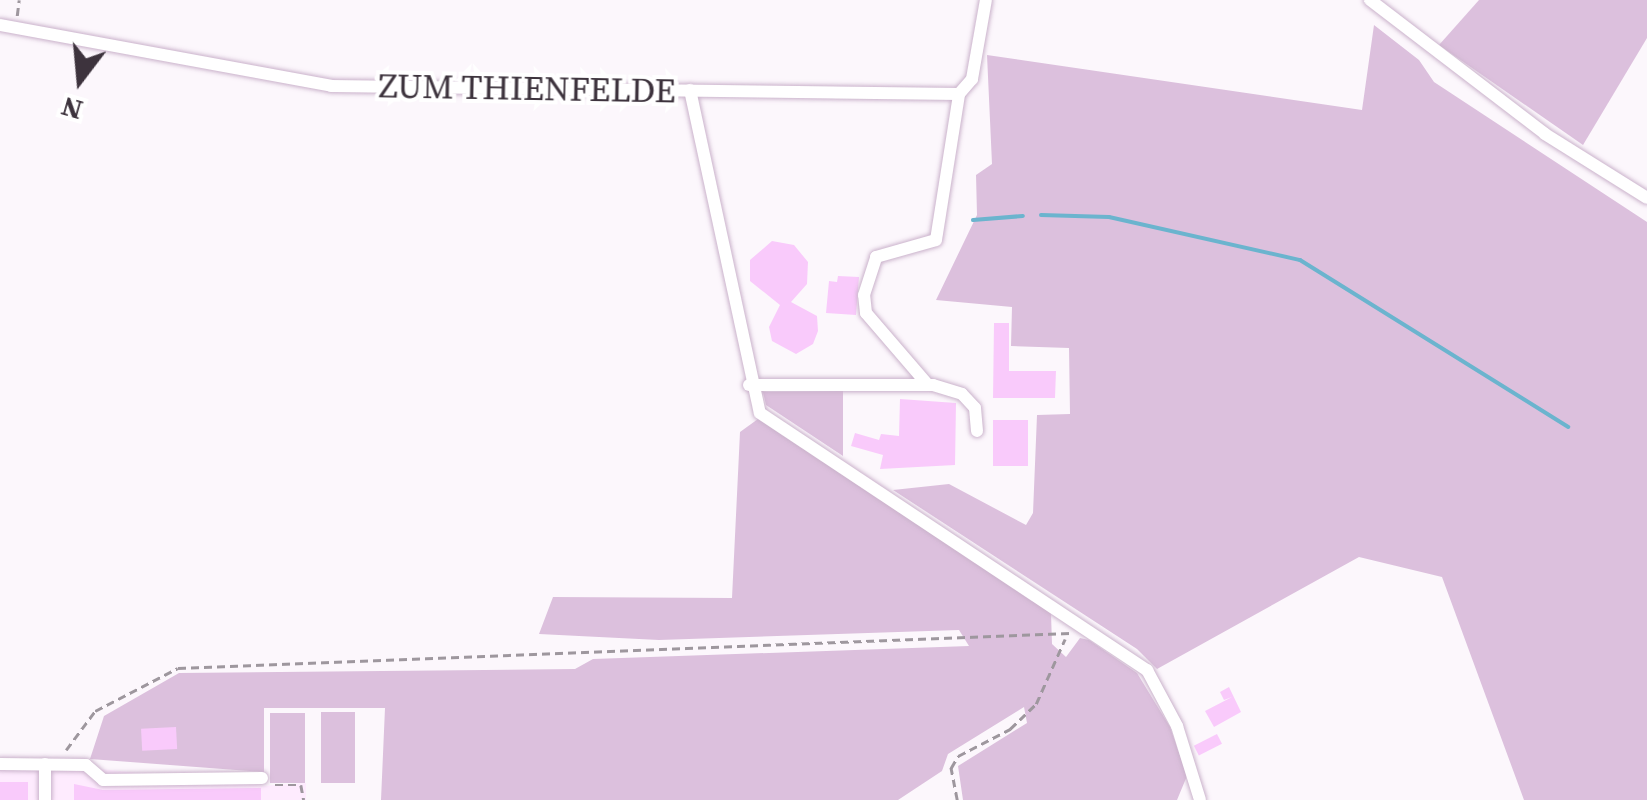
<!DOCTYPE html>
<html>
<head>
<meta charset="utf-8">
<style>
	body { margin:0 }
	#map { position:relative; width:1647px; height:800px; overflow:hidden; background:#fcf7fc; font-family:"Source Serif 4",serif }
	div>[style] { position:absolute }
	.built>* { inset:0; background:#feebfe }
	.green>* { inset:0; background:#dcc0dd; transform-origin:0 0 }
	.stream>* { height:4px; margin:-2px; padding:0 2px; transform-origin:2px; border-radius:2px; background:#6bb4ce }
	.building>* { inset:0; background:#f9cafb; transform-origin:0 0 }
	.path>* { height:2.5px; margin-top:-1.25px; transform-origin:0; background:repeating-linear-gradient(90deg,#9e979e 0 8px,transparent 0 13px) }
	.roads { filter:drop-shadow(0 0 2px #cab2cb) drop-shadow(0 0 2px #cab2cb) }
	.minor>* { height:12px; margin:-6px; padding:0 6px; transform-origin:6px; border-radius:6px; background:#fff }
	span { translate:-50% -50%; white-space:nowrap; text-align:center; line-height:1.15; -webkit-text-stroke:8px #fff; paint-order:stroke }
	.street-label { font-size:35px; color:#3d333d }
	.north { position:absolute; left:30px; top:30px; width:100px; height:100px; -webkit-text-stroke:8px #fff; paint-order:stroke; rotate:196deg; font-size:28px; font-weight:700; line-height:40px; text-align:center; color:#3d333d }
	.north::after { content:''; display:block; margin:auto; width:35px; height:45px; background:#3d333d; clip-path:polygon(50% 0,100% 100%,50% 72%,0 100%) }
</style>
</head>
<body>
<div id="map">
	<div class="built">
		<i style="clip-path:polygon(91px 768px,262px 786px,306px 783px,306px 800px,0 800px,0 769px)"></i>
	</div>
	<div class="green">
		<i style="clip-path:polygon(1479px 0,1647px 0,1647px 38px,1583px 145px,1439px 45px)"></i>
		<i style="clip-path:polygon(1374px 25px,1419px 60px,1434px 82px,1647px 222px,1647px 800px,1524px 800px,1442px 577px,1359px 557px,1157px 669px,1137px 649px,893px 490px,949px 484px,1026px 525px,1033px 513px,1037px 415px,1070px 414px,1069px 348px,1011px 346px,1012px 307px,936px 300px,977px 215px,976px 175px,992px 164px,987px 55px,1362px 110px)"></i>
		<i style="clip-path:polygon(843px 391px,843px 456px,766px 405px,763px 392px)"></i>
		<i style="clip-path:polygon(758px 419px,1051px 613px,1052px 644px,1066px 657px,1080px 638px,1089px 640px,1137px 673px,1170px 727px,1187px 776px,1177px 800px,963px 800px,958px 766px,1027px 723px,1024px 707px,948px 754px,942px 771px,898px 800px,381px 800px,385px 708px,264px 708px,264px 772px,90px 759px,104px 716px,179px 673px,575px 669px,593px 659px,969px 646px,959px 630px,659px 640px,539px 634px,553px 597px,732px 598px,740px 432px)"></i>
		<i style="left:321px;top:712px;width:34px;height:71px"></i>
		<i style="left:270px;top:713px;width:35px;height:70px"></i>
	</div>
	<div class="stream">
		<i style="left:1041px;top:215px;width:68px;rotate:1.7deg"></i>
		<i style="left:1109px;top:217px;width:196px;rotate:12.7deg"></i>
		<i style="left:1300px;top:260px;width:316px;rotate:31.9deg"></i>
		<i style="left:973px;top:220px;width:50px;rotate:-4.6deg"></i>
	</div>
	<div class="building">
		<i style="clip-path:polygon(772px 241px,794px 245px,808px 262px,807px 284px,791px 302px,817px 316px,818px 331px,813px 344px,796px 354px,772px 341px,769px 327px,780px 305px,750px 281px,750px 260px)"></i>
		<i style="clip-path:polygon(838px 276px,859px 277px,856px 315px,826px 313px,829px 281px,837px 282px)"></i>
		<i style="clip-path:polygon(994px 323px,1009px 323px,1009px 371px,1056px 371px,1055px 398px,993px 398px)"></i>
		<i style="clip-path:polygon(900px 399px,956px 403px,955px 465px,880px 469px,883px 455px,851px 446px,855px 433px,879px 440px,881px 434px,899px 436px)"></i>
		<i style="left:993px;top:420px;width:35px;height:46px"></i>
		<i style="clip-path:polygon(1229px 687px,1241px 712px,1214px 727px,1205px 711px,1232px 697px,1224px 700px,1220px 692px)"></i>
		<i style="left:176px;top:727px;width:22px;height:35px;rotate:87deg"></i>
		<i style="left:1217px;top:734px;width:11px;height:26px;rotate:63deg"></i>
		<i style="left:0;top:782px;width:28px;height:18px"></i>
		<i style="clip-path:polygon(74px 784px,103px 790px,261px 788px,261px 800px,74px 800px)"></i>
	</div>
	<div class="path">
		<i style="left:17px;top:16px;width:16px;rotate:-83deg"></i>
		<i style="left:66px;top:750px;width:49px;rotate:-53.4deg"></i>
		<i style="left:95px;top:711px;width:93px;rotate:-27.4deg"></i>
		<i style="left:178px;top:668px;width:893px;rotate:-2.25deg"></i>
		<i style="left:275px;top:785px;width:26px"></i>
		<i style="left:301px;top:785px;width:15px;rotate:79deg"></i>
		<i style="left:957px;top:800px;width:33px;rotate:-101deg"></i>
		<i style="left:951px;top:768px;width:14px;rotate:-60deg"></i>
		<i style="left:958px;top:756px;width:59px;rotate:-27.4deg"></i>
		<i style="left:1010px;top:729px;width:36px;rotate:-44deg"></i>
		<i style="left:1036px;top:704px;width:71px;rotate:-66deg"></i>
	</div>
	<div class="roads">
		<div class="minor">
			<i style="left:1370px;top:0;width:220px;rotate:37.4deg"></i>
			<i style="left:1545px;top:134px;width:120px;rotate:32.1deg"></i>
			<i style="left:0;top:25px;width:337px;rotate:10.4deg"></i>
			<i style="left:331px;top:86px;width:628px;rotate:0.73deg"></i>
			<i style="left:959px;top:94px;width:20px;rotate:-49deg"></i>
			<i style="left:972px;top:79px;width:80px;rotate:-80deg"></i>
			<i style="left:690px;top:90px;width:330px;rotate:77.8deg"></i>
			<i style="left:760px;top:413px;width:465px;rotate:33.6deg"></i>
			<i style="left:1147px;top:670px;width:64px;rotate:61.8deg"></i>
			<i style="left:1177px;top:726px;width:77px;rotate:72.7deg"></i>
			<i style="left:749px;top:385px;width:184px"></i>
			<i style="left:933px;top:385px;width:30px;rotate:17deg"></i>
			<i style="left:962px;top:394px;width:19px;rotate:47deg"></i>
			<i style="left:975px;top:408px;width:23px;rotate:85deg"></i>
			<i style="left:928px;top:385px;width:95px;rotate:-130.7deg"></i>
			<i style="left:866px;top:313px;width:18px;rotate:-96deg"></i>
			<i style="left:864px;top:295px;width:40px;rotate:-72deg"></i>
			<i style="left:876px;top:257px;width:62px;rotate:-15.8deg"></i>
			<i style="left:936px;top:240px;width:148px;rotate:-81deg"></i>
			<i style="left:0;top:764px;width:86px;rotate:0.7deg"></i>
			<i style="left:86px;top:765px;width:23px;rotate:41deg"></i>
			<i style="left:103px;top:780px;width:159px;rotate:-0.7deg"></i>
			<i style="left:45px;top:764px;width:36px;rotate:90deg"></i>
		</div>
	</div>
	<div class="street-label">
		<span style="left:527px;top:88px;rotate:1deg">ZUM THIENFELDE</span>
	</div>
	<div class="north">N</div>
</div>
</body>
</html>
